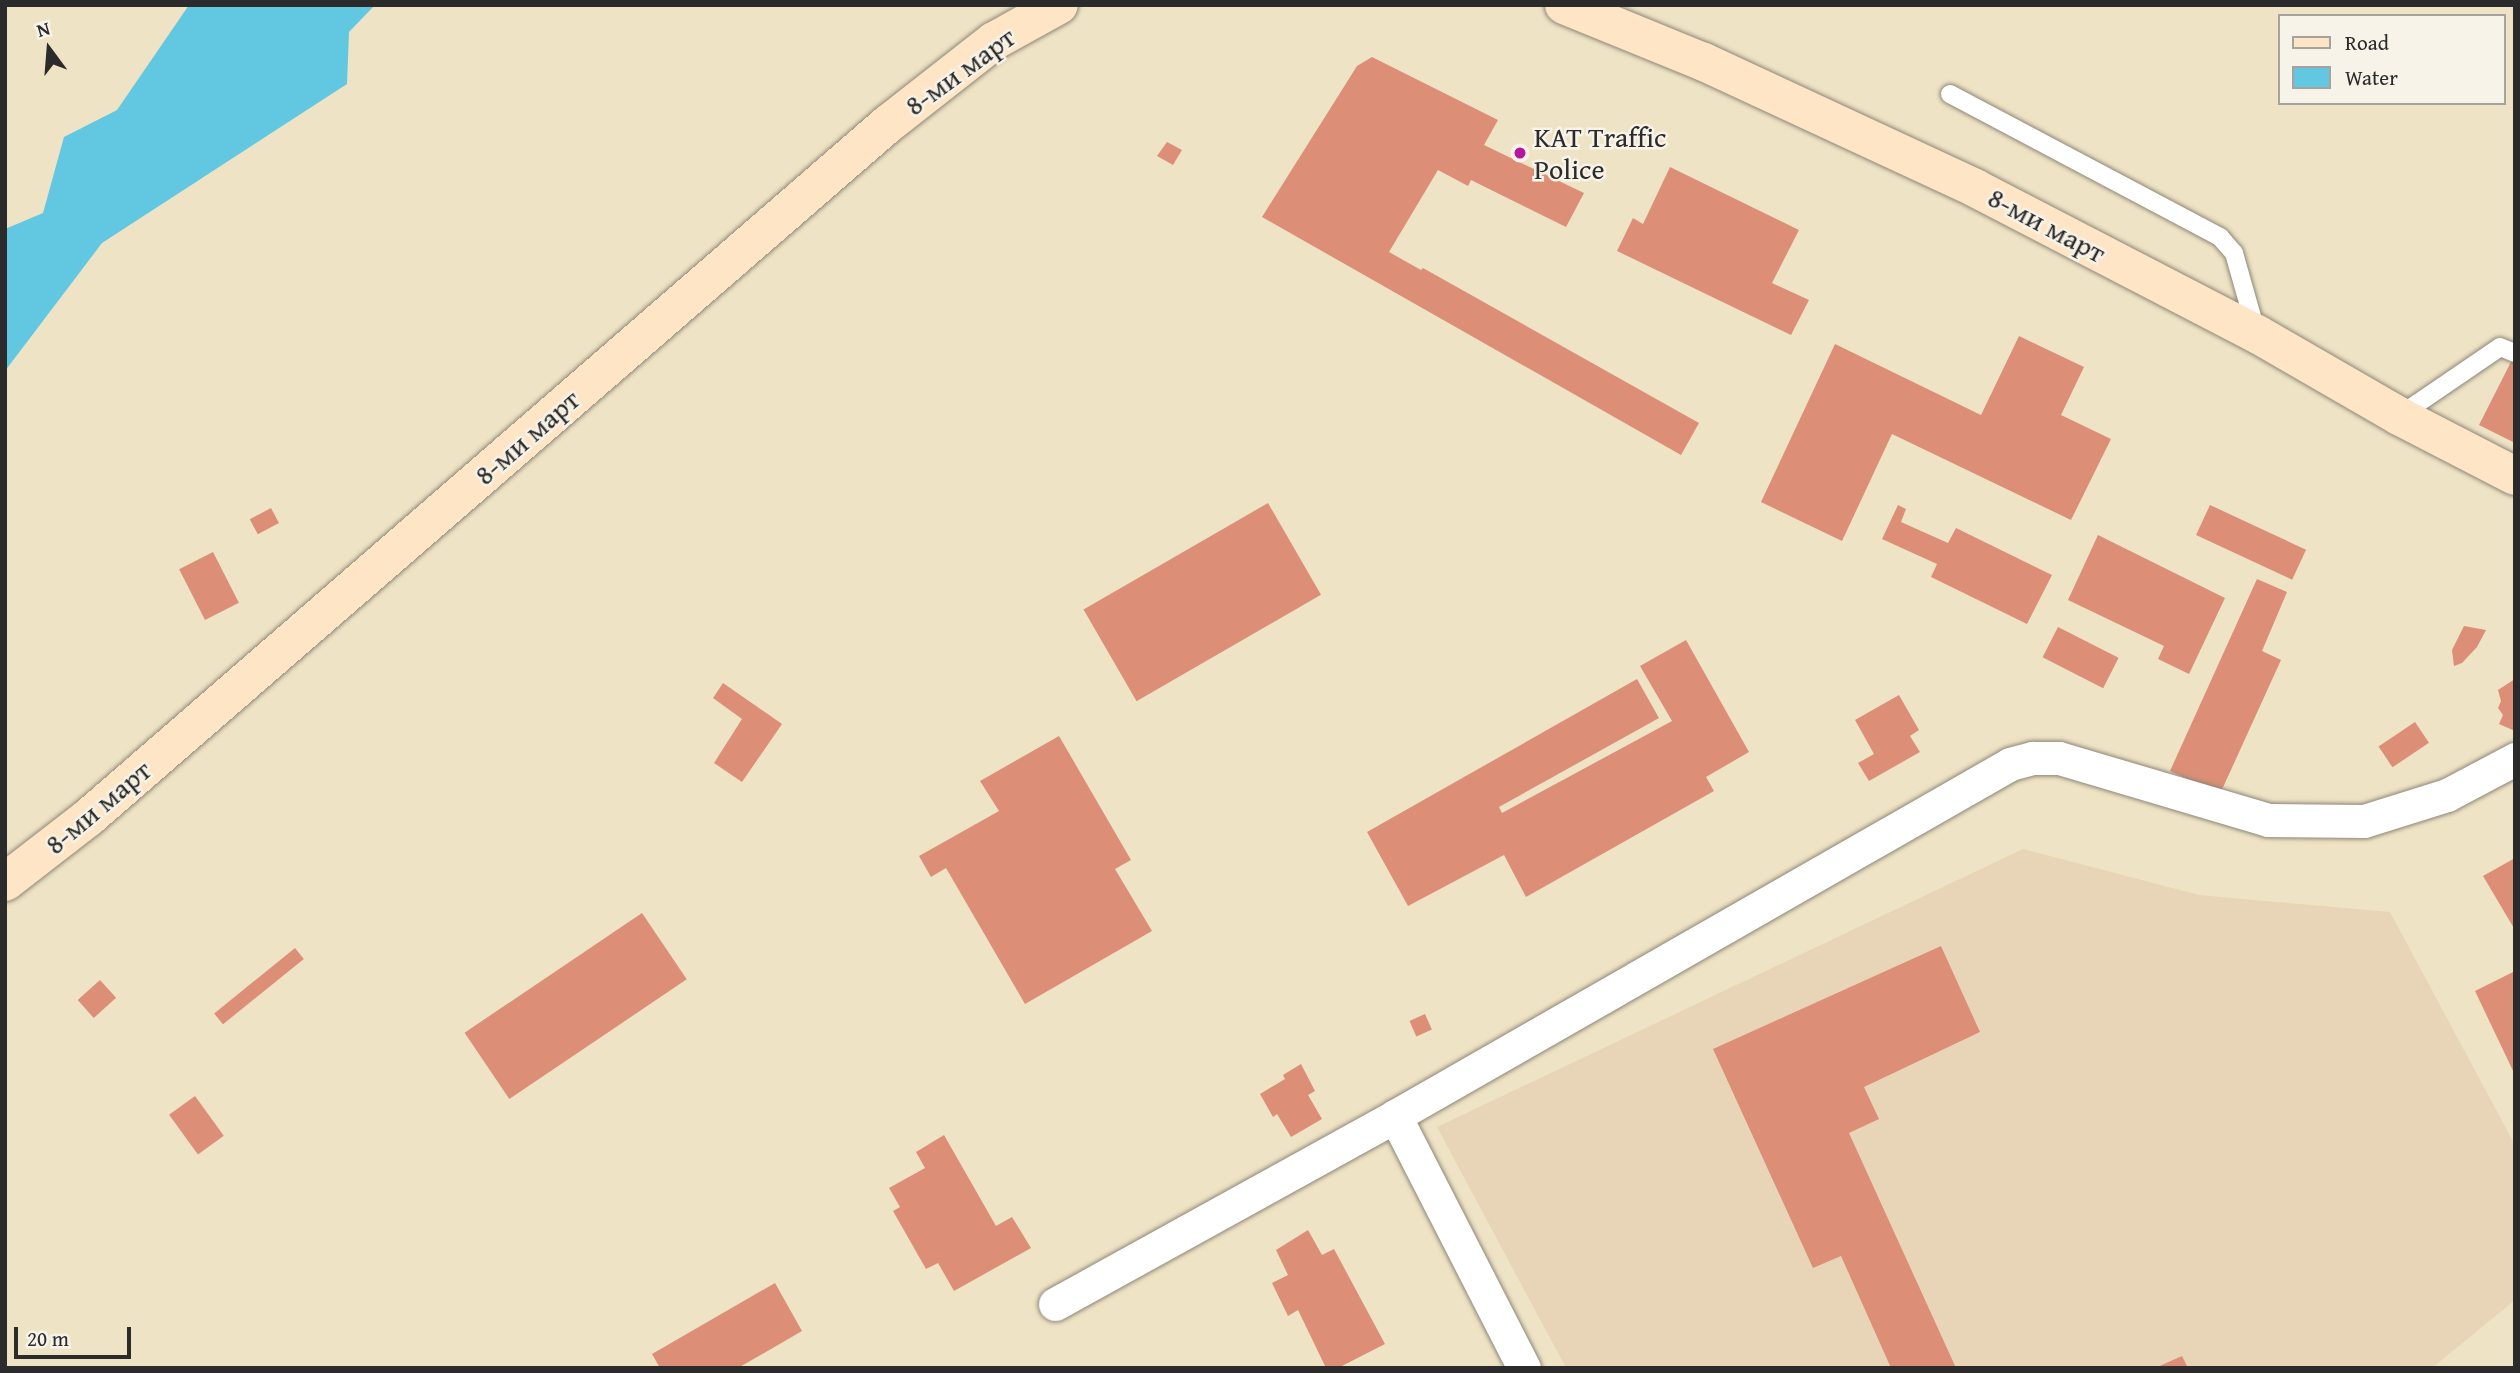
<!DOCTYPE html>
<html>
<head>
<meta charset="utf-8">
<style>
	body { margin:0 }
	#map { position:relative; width:2520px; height:1373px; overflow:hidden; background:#efe3c5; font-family:"Gentium Book Plus",serif }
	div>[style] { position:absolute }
	.built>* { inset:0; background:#e8d5b7 }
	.water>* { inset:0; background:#62c7e0 }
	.building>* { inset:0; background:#dc8f76; transform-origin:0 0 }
	.roads { filter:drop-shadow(0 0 2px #8d8778) drop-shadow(0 0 2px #8d8778) }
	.service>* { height:18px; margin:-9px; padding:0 9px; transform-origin:9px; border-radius:9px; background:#fff }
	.minor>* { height:33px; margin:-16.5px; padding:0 16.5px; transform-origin:16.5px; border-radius:16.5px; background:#fff }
	.secondary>* { height:38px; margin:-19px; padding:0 19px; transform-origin:19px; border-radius:19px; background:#fde5c5 }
	.dots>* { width:19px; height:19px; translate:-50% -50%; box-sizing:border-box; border:4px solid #f7f3e8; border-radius:50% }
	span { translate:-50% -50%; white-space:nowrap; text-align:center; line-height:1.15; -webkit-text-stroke:5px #f7f3e8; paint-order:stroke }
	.street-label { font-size:28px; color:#2b2b2b }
	.poi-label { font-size:28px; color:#2b2b2b }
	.left { translate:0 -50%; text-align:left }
	.frame { position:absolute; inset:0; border:7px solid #2b2b2b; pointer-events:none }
	.legend { position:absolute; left:2278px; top:14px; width:228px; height:91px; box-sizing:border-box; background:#f7f3e8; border:2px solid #a5a39c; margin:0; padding:9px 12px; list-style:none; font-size:21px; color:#2b2b2b }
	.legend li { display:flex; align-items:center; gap:14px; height:35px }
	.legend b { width:35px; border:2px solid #a5a39c }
	.north { position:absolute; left:14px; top:14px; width:70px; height:70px; -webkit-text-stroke:5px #f7f3e8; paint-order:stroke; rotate:344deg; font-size:19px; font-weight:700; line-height:28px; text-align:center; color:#2b2b2b }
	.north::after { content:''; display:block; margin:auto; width:24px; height:32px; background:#2b2b2b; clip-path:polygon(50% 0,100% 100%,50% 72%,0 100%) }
	.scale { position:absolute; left:14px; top:1327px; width:117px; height:32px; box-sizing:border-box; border:4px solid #2b2b2b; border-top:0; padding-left:9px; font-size:21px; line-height:24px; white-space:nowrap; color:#2b2b2b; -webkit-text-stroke:5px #f7f3e8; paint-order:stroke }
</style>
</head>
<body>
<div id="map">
	<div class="built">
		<i style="clip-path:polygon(2023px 849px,2199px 895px,2390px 912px,2515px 1145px,2515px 1300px,2432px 1368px,1566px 1368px,1437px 1127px)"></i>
	</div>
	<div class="water">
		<i style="clip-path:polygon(189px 5px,375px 5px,349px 32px,347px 84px,102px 243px,5px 371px,5px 229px,43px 213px,64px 137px,117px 110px)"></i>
	</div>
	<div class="building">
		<i style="clip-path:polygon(1372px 57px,1498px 120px,1484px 145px,1584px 193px,1566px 227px,1471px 180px,1468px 186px,1438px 170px,1389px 252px,1421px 270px,1423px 268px,1699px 423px,1681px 455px,1262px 217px,1357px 66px)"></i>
		<i style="clip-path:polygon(1167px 142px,1182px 150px,1173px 165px,1157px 156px)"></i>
		<i style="clip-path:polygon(1670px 167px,1799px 230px,1772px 283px,1809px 300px,1791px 335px,1617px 251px,1633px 218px,1643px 224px)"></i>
		<i style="clip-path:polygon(2019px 336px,2084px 367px,2061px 415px,2111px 439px,2071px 520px,1892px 434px,1842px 541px,1761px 502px,1835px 344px,1981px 415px)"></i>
		<i style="clip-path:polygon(2515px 354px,2515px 443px,2479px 425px)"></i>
		<i style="left:1268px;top:503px;width:106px;height:213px;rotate:60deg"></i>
		<i style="clip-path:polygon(1898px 505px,1906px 509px,1901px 522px,1948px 543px,1956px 528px,2052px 575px,2027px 624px,1931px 577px,1937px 564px,1882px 539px)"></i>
		<i style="left:2210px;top:505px;width:106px;height:33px;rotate:25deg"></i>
		<i style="left:271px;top:508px;width:17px;height:24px;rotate:62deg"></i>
		<i style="clip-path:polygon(2098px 535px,2225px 598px,2189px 674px,2158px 659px,2164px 646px,2068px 600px)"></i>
		<i style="left:213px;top:552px;width:57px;height:38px;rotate:63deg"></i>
		<i style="clip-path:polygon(2257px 579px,2287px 592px,2262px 651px,2281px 660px,2220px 794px,2170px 771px)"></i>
		<i style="clip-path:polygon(2464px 626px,2486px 630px,2477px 647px,2462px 663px,2454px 666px,2452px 650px)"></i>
		<i style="left:2058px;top:627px;width:68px;height:34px;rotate:27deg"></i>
		<i style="clip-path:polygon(1686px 640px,1749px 752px,1706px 777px,1714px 791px,1526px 897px,1504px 855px,1408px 906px,1367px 832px,1637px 679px,1659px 718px,1499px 807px,1502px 813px,1672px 721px,1640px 666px)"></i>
		<i style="clip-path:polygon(2515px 679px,2515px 731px,2499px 724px,2503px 715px,2498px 708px,2501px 701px,2498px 690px)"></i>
		<i style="clip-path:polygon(723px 683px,782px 724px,742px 782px,714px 763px,742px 719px,713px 698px)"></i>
		<i style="clip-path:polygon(1899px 695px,1919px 730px,1910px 736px,1920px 752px,1869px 781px,1858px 763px,1874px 754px,1855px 720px)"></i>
		<i style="left:2415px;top:722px;width:25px;height:44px;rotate:56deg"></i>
		<i style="clip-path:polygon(1059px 736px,1131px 860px,1115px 869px,1152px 931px,1025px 1004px,946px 868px,931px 877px,919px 856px,999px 811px,980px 781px)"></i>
		<i style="clip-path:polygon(2515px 858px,2515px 930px,2483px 876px)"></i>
		<i style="left:642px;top:913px;width:80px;height:214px;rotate:56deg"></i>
		<i style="clip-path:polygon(1941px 946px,1980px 1032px,1864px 1087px,1879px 1119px,1849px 1133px,1956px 1368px,1891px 1368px,1841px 1256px,1813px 1268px,1713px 1049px)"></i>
		<i style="left:295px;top:948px;width:14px;height:104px;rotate:51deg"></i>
		<i style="clip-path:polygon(2515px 971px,2515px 1075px,2475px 991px)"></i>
		<i style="left:100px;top:980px;width:24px;height:30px;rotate:48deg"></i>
		<i style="left:1425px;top:1014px;width:17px;height:17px;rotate:66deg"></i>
		<i style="clip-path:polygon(1301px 1064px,1315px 1091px,1308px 1095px,1322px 1119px,1291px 1137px,1277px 1114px,1273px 1117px,1260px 1094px,1285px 1079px,1283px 1075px)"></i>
		<i style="left:195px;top:1096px;width:49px;height:32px;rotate:54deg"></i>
		<i style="clip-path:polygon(944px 1135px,996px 1226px,1012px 1217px,1031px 1248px,954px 1291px,938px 1263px,926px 1269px,893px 1211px,900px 1207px,889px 1188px,925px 1168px,916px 1152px)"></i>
		<i style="clip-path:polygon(1308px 1230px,1322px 1255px,1334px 1249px,1385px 1344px,1338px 1368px,1326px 1368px,1298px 1310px,1288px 1316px,1272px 1283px,1288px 1275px,1276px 1250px)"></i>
		<i style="clip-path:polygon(775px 1283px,802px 1331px,738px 1368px,660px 1368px,652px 1354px)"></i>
		<i style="clip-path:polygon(2182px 1356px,2188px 1368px,2155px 1368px)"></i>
	</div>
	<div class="roads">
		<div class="service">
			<i style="left:1950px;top:94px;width:306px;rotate:27.9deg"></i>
			<i style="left:2220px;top:237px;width:21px;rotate:49deg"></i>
			<i style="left:2234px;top:253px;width:81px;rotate:74.2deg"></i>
			<i style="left:2399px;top:416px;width:122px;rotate:-34.3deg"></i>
			<i style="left:2500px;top:347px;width:16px;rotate:22deg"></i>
		</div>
		<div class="minor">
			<i style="left:1395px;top:1116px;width:283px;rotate:62.9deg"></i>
			<i style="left:1055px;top:1304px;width:389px;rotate:-28.9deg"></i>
			<i style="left:1395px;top:1116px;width:709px;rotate:-29.78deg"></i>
			<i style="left:2010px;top:764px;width:24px;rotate:-15deg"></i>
			<i style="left:2033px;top:758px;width:26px"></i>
			<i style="left:2059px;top:758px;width:218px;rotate:16.5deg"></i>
			<i style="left:2268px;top:820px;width:96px;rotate:0.6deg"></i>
			<i style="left:2364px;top:821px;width:87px;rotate:-17.4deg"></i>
			<i style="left:2447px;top:795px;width:77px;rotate:-27.9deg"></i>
		</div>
		<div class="secondary">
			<i style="left:1564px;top:5px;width:151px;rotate:22.2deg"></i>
			<i style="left:1704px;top:62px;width:299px;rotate:24.9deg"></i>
			<i style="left:1975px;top:188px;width:318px;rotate:27.4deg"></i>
			<i style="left:2257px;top:334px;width:164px;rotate:30deg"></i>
			<i style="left:2399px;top:416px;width:131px;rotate:27.3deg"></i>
			<i style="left:5px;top:882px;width:106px;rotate:-37.7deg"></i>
			<i style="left:89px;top:817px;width:1058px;rotate:-40.94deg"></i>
			<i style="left:888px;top:124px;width:135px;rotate:-38.1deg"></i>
			<i style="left:994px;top:41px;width:74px;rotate:-29deg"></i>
		</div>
	</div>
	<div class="dots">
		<i style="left:1520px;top:153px;background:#b5179e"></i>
	</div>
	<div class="street-label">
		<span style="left:960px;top:71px;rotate:-36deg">8-ми март</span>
		<span style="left:2047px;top:225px;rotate:28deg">8-ми март</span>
		<span style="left:527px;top:437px;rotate:-41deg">8-ми март</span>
		<span style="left:98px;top:807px;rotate:-40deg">8-ми март</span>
	</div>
	<div class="poi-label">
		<span class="left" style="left:1534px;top:153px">KAT Traffic<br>Police</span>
	</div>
	<div class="frame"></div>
	<ul class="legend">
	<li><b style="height:9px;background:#fde5c5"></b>Road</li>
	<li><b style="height:19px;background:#62c7e0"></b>Water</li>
	</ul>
	<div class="north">N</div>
	<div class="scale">20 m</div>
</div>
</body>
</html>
